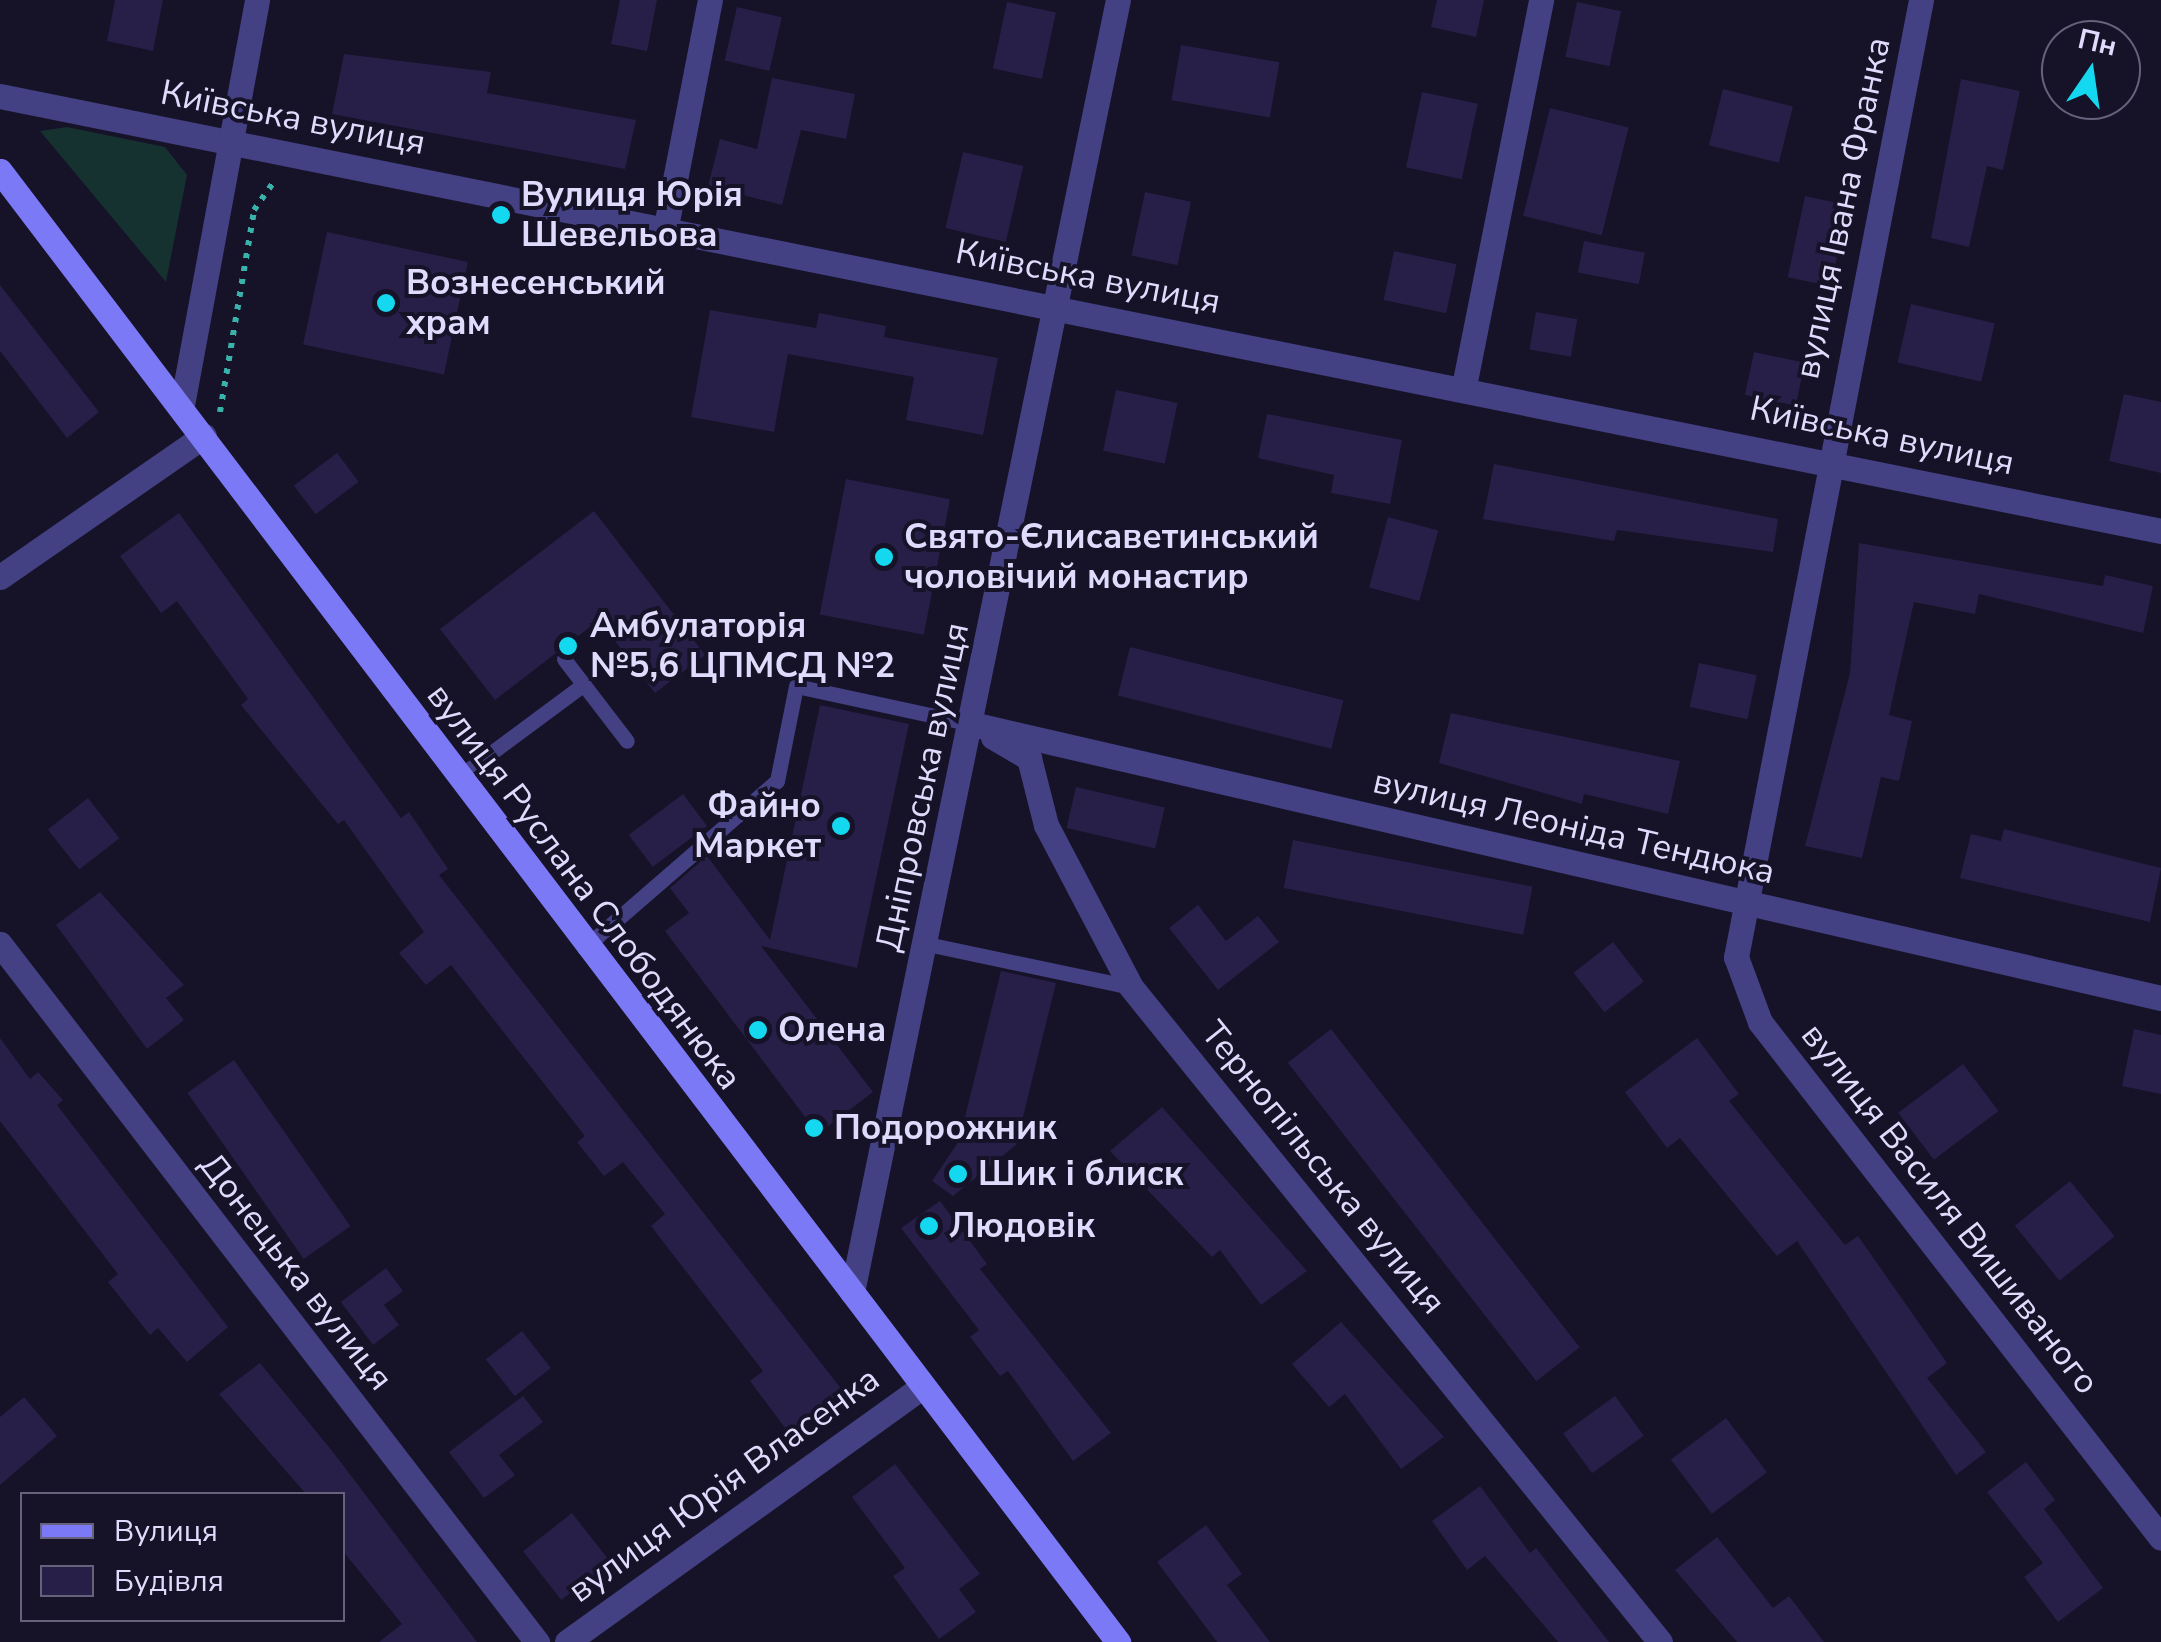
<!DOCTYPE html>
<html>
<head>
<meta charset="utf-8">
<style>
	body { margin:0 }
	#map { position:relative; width:2161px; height:1642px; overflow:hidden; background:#161227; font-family:"Nunito Sans",sans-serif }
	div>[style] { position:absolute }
	.green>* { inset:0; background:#153130 }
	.building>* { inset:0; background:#271f47; transform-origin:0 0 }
	.path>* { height:6px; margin-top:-3px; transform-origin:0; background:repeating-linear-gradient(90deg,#39b2ab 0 5px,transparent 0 13px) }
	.service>* { height:15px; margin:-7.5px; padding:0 7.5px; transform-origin:7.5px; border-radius:7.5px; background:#434083 }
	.minor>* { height:25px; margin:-12.5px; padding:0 12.5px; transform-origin:12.5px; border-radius:12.5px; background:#434083 }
	.tertiary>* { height:25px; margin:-12.5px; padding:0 12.5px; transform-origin:12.5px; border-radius:12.5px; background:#434083 }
	.secondary>* { height:25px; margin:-12.5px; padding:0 12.5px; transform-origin:12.5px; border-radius:12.5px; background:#7c79f6 }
	.dots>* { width:28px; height:28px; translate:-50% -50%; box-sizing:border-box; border:5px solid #161227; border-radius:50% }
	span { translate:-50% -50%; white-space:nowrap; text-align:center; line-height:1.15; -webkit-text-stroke:8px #161227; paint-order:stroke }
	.street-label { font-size:35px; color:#dfdbfc }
	.poi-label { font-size:35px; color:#dfdbfc; font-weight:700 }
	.left { translate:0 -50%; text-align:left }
	.right { translate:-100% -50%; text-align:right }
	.legend { position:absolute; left:20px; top:1492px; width:325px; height:130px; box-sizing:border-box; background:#161227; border:2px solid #66627c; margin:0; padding:12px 18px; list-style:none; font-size:30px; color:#dfdbfc }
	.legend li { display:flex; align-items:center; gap:20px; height:50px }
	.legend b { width:50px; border:2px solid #66627c }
	.north { position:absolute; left:2041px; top:20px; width:100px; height:100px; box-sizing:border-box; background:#161227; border:2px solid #66627c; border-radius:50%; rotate:13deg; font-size:28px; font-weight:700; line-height:40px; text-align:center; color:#dfdbfc }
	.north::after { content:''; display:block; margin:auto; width:35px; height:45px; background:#14d8ef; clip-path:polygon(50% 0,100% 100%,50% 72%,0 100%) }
</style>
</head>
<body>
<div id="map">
	<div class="green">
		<i style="clip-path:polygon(67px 127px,165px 147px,187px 175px,166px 282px,40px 131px)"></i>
	</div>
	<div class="building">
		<i style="clip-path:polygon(115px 0,163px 0,153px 51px,107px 41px)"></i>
		<i style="clip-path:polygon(620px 0,657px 0,647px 51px,611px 44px)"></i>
		<i style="clip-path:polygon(1437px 0,1484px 0,1476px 37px,1431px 27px)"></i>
		<i style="left:1007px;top:2px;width:50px;height:68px;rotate:12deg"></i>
		<i style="left:1577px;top:2px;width:45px;height:56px;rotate:12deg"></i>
		<i style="left:737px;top:7px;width:46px;height:55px;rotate:13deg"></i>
		<i style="left:1181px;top:45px;width:100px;height:56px;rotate:10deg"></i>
		<i style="clip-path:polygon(344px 54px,491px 72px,487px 93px,636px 120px,625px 169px,332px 114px)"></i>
		<i style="clip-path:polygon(772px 78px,855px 94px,846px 139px,801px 130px,782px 205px,708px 186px,720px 139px,757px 149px)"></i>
		<i style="clip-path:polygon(1961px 79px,2020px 91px,2003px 170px,1987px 166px,1969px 247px,1931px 238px)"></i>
		<i style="left:1723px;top:89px;width:72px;height:58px;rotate:14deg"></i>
		<i style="left:1422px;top:92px;width:57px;height:77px;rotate:12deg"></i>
		<i style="left:1550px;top:108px;width:81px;height:111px;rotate:14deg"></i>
		<i style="left:963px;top:152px;width:62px;height:78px;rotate:13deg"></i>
		<i style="left:1145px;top:192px;width:47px;height:65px;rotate:12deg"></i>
		<i style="left:1805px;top:196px;width:44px;height:83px;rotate:12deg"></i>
		<i style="left:327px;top:232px;width:144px;height:115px;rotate:12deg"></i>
		<i style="left:1584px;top:241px;width:62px;height:32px;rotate:11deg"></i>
		<i style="left:1394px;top:251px;width:64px;height:50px;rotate:12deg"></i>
		<i style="clip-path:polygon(0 285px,99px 412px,67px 438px,0 351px)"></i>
		<i style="left:1911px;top:304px;width:86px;height:60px;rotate:13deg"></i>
		<i style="clip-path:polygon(710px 310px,816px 328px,819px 313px,886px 326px,884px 337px,998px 358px,983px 435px,906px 420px,914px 377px,788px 354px,774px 432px,691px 417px)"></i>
		<i style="left:1536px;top:312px;width:42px;height:38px;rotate:10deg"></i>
		<i style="left:1754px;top:352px;width:52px;height:44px;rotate:12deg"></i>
		<i style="left:1116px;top:390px;width:63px;height:62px;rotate:12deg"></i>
		<i style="clip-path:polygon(2124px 394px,2161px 402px,2161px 473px,2109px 461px)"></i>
		<i style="clip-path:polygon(1267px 414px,1402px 440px,1390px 504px,1331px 493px,1334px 475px,1258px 458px)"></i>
		<i style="left:337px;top:453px;width:36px;height:54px;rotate:53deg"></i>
		<i style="clip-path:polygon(1494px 464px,1778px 519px,1773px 552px,1617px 530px,1614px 541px,1483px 519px)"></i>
		<i style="left:846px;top:479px;width:106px;height:138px;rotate:11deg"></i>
		<i style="clip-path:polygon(594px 511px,705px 655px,655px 693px,599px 620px,495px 700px,440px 629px)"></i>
		<i style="clip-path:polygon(179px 513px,401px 818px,409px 812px,448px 869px,439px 875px,843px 1391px,788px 1432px,750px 1381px,763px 1371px,651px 1226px,665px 1214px,623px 1162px,604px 1176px,577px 1142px,585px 1136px,451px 965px,426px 985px,399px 953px,424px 932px,344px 820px,338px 824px,241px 705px,248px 699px,177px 601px,161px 613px,120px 556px)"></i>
		<i style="left:1388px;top:517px;width:52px;height:73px;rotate:15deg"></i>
		<i style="clip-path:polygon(1859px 543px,2103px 586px,2105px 575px,2153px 586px,2143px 633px,1979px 594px,1975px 614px,1914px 602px,1889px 715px,1912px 721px,1899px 781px,1881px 777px,1862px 858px,1805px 846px,1850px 673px)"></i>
		<i style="left:1130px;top:647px;width:220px;height:50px;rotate:14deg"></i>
		<i style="left:1699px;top:663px;width:59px;height:45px;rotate:12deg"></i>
		<i style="clip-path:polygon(820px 705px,909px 724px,857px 968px,761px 946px,873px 1092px,818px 1134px,665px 931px,689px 913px,670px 888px,707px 856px,770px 940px)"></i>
		<i style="clip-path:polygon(1451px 713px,1680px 761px,1668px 814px,1584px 794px,1582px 804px,1439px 763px)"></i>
		<i style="left:1076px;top:787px;width:91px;height:42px;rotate:13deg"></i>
		<i style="left:683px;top:794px;width:40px;height:68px;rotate:53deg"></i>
		<i style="left:88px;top:798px;width:51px;height:51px;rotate:52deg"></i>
		<i style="clip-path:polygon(2004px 829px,2161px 868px,2150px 922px,1960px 878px,1971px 834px,2001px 841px)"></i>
		<i style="left:1293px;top:840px;width:244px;height:49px;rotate:11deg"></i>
		<i style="clip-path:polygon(100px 892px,184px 985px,166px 998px,184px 1020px,147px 1049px,56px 925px)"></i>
		<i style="clip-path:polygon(1198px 905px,1226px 941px,1258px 916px,1279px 942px,1218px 990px,1169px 928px)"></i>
		<i style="left:1613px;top:942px;width:50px;height:50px;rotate:52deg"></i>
		<i style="clip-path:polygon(1001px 971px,1056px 983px,1016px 1145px,953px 1196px,932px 1181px,959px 1141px)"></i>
		<i style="left:1331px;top:1029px;width:404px;height:55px;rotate:52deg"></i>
		<i style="clip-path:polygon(2134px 1029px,2161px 1035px,2161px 1094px,2122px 1086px)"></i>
		<i style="clip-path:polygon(0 1038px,30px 1079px,38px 1072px,63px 1100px,57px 1105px,228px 1327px,187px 1362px,158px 1328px,150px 1335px,108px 1282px,118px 1274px,0 1121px)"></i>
		<i style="clip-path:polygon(1697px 1038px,1739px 1094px,1729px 1101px,1845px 1245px,1858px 1236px,1947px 1363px,1927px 1378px,1986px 1452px,1956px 1475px,1797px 1241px,1777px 1256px,1680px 1138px,1667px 1148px,1625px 1092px)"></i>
		<i style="left:234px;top:1060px;width:203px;height:57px;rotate:55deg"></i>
		<i style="left:1963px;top:1064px;width:59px;height:81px;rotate:53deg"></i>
		<i style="clip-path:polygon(1162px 1107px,1307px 1271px,1261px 1305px,1220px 1250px,1212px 1257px,1110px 1151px)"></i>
		<i style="left:2070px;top:1181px;width:71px;height:71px;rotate:51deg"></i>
		<i style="clip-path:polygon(940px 1201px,987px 1264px,980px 1269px,1111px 1433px,1073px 1461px,1008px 1371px,1000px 1376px,970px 1337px,979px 1330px,901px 1228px)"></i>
		<i style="clip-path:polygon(386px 1268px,403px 1291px,384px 1305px,399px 1325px,373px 1345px,341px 1302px)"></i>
		<i style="clip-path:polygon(1341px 1322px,1444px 1437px,1401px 1469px,1345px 1394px,1329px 1407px,1292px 1364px)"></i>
		<i style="left:522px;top:1331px;width:47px;height:46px;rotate:52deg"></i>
		<i style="clip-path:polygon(260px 1363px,333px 1452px,477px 1642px,379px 1642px,402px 1624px,342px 1550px,342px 1494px,306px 1494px,219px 1394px)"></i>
		<i style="clip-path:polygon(523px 1396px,543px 1422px,499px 1455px,515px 1475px,484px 1498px,449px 1452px)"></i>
		<i style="left:1615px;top:1396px;width:49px;height:64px;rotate:54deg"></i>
		<i style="clip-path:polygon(24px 1397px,57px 1436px,0 1485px,0 1417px)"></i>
		<i style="left:1726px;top:1418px;width:68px;height:69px;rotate:53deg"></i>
		<i style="clip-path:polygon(2026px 1462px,2055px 1500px,2044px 1509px,2103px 1588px,2058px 1622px,2024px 1577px,2043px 1563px,1987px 1492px)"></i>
		<i style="clip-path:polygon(895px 1464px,980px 1574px,959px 1589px,976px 1612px,939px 1639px,893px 1576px,905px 1568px,852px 1497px)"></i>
		<i style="clip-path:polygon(1480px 1486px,1530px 1553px,1536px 1548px,1609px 1642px,1558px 1642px,1485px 1556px,1467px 1570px,1432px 1521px)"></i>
		<i style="left:572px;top:1513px;width:62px;height:62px;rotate:52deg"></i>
		<i style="clip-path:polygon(1206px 1525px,1242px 1574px,1227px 1585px,1270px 1642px,1217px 1642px,1157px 1562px)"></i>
		<i style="clip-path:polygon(1717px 1537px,1773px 1608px,1789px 1596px,1824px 1642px,1737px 1642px,1675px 1570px)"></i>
	</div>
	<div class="path">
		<i style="left:220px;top:412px;width:205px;rotate:-80.4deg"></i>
		<i style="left:254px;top:210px;width:37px;rotate:-55deg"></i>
	</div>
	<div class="service">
		<i style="left:564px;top:659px;width:103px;rotate:52.5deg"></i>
		<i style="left:456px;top:779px;width:159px;rotate:-36.6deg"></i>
		<i style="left:927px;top:944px;width:208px;rotate:11.9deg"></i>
		<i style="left:584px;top:948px;width:255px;rotate:-40.9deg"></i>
		<i style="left:777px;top:781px;width:97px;rotate:-78.7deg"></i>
		<i style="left:796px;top:686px;width:180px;rotate:12.2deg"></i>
	</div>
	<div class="minor">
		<i style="left:1921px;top:0;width:975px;rotate:100.94deg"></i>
		<i style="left:1736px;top:957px;width:69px;rotate:69.7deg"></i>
		<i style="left:1760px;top:1022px;width:653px;rotate:52.15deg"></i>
		<i style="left:666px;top:226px;width:230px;rotate:-79deg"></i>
		<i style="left:1464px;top:386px;width:394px;rotate:-78.7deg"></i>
		<i style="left:0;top:577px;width:248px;rotate:-34.7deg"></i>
		<i style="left:972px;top:724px;width:1220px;rotate:12.98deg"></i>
		<i style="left:993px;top:737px;width:42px;rotate:30.3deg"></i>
		<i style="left:1029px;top:758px;width:69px;rotate:75.8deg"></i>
		<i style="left:1046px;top:825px;width:183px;rotate:62.3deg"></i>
		<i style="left:1131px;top:987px;width:842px;rotate:51.07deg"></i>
		<i style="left:0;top:944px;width:881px;rotate:52.43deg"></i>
		<i style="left:852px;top:1292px;width:1319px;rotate:-78.37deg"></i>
		<i style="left:567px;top:1642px;width:438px;rotate:-35.7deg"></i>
	</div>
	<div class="tertiary">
		<i style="left:0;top:96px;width:2204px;rotate:11.38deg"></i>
		<i style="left:182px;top:405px;width:412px;rotate:-79.5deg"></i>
	</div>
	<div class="secondary">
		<i style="left:0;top:171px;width:1848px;rotate:52.76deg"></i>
	</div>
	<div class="dots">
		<i style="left:501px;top:215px;background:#14d8ef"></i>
		<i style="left:386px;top:303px;background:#14d8ef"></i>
		<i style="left:884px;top:557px;background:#14d8ef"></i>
		<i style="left:568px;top:646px;background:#14d8ef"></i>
		<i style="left:841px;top:826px;background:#14d8ef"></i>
		<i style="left:758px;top:1030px;background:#14d8ef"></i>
		<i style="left:814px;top:1128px;background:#14d8ef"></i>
		<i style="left:958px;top:1174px;background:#14d8ef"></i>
		<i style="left:929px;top:1226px;background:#14d8ef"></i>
	</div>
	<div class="street-label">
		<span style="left:293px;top:118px;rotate:11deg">Київська вулиця</span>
		<span style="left:1843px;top:208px;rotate:-78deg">вулиця Івана Франка</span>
		<span style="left:1088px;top:277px;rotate:11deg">Київська вулиця</span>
		<span style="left:1882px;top:436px;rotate:12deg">Київська вулиця</span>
		<span style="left:923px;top:787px;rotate:-78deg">Дніпровська вулиця</span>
		<span style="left:1574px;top:827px;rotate:13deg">вулиця Леоніда Тендюка</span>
		<span style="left:584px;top:887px;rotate:53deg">вулиця Руслана Слободянюка</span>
		<span style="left:1323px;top:1168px;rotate:51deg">Тернопільська вулиця</span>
		<span style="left:1950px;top:1209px;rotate:52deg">вулиця Василя Вишиваного</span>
		<span style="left:296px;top:1272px;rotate:52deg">Донецька вулиця</span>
		<span style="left:724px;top:1485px;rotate:-36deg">вулиця Юрія Власенка</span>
	</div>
	<div class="poi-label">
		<span class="left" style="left:521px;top:215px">Вулиця Юрія<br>Шевельова</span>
		<span class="left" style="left:406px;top:303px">Вознесенський<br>храм</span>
		<span class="left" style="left:904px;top:557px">Свято-Єлисаветинський<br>чоловічий монастир</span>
		<span class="left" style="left:590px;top:646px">Амбулаторія<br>№5,6 ЦПМСД №2</span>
		<span class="right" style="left:821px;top:826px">Файно<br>Маркет</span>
		<span class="left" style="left:778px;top:1030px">Олена</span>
		<span class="left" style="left:834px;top:1128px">Подорожник</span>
		<span class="left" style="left:978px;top:1174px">Шик і блиск</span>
		<span class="left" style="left:949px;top:1226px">Людовік</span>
	</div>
	<ul class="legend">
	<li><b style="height:12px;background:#7c79f6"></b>Вулиця</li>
	<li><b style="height:28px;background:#271f47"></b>Будівля</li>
	</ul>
	<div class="north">Пн</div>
</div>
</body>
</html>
